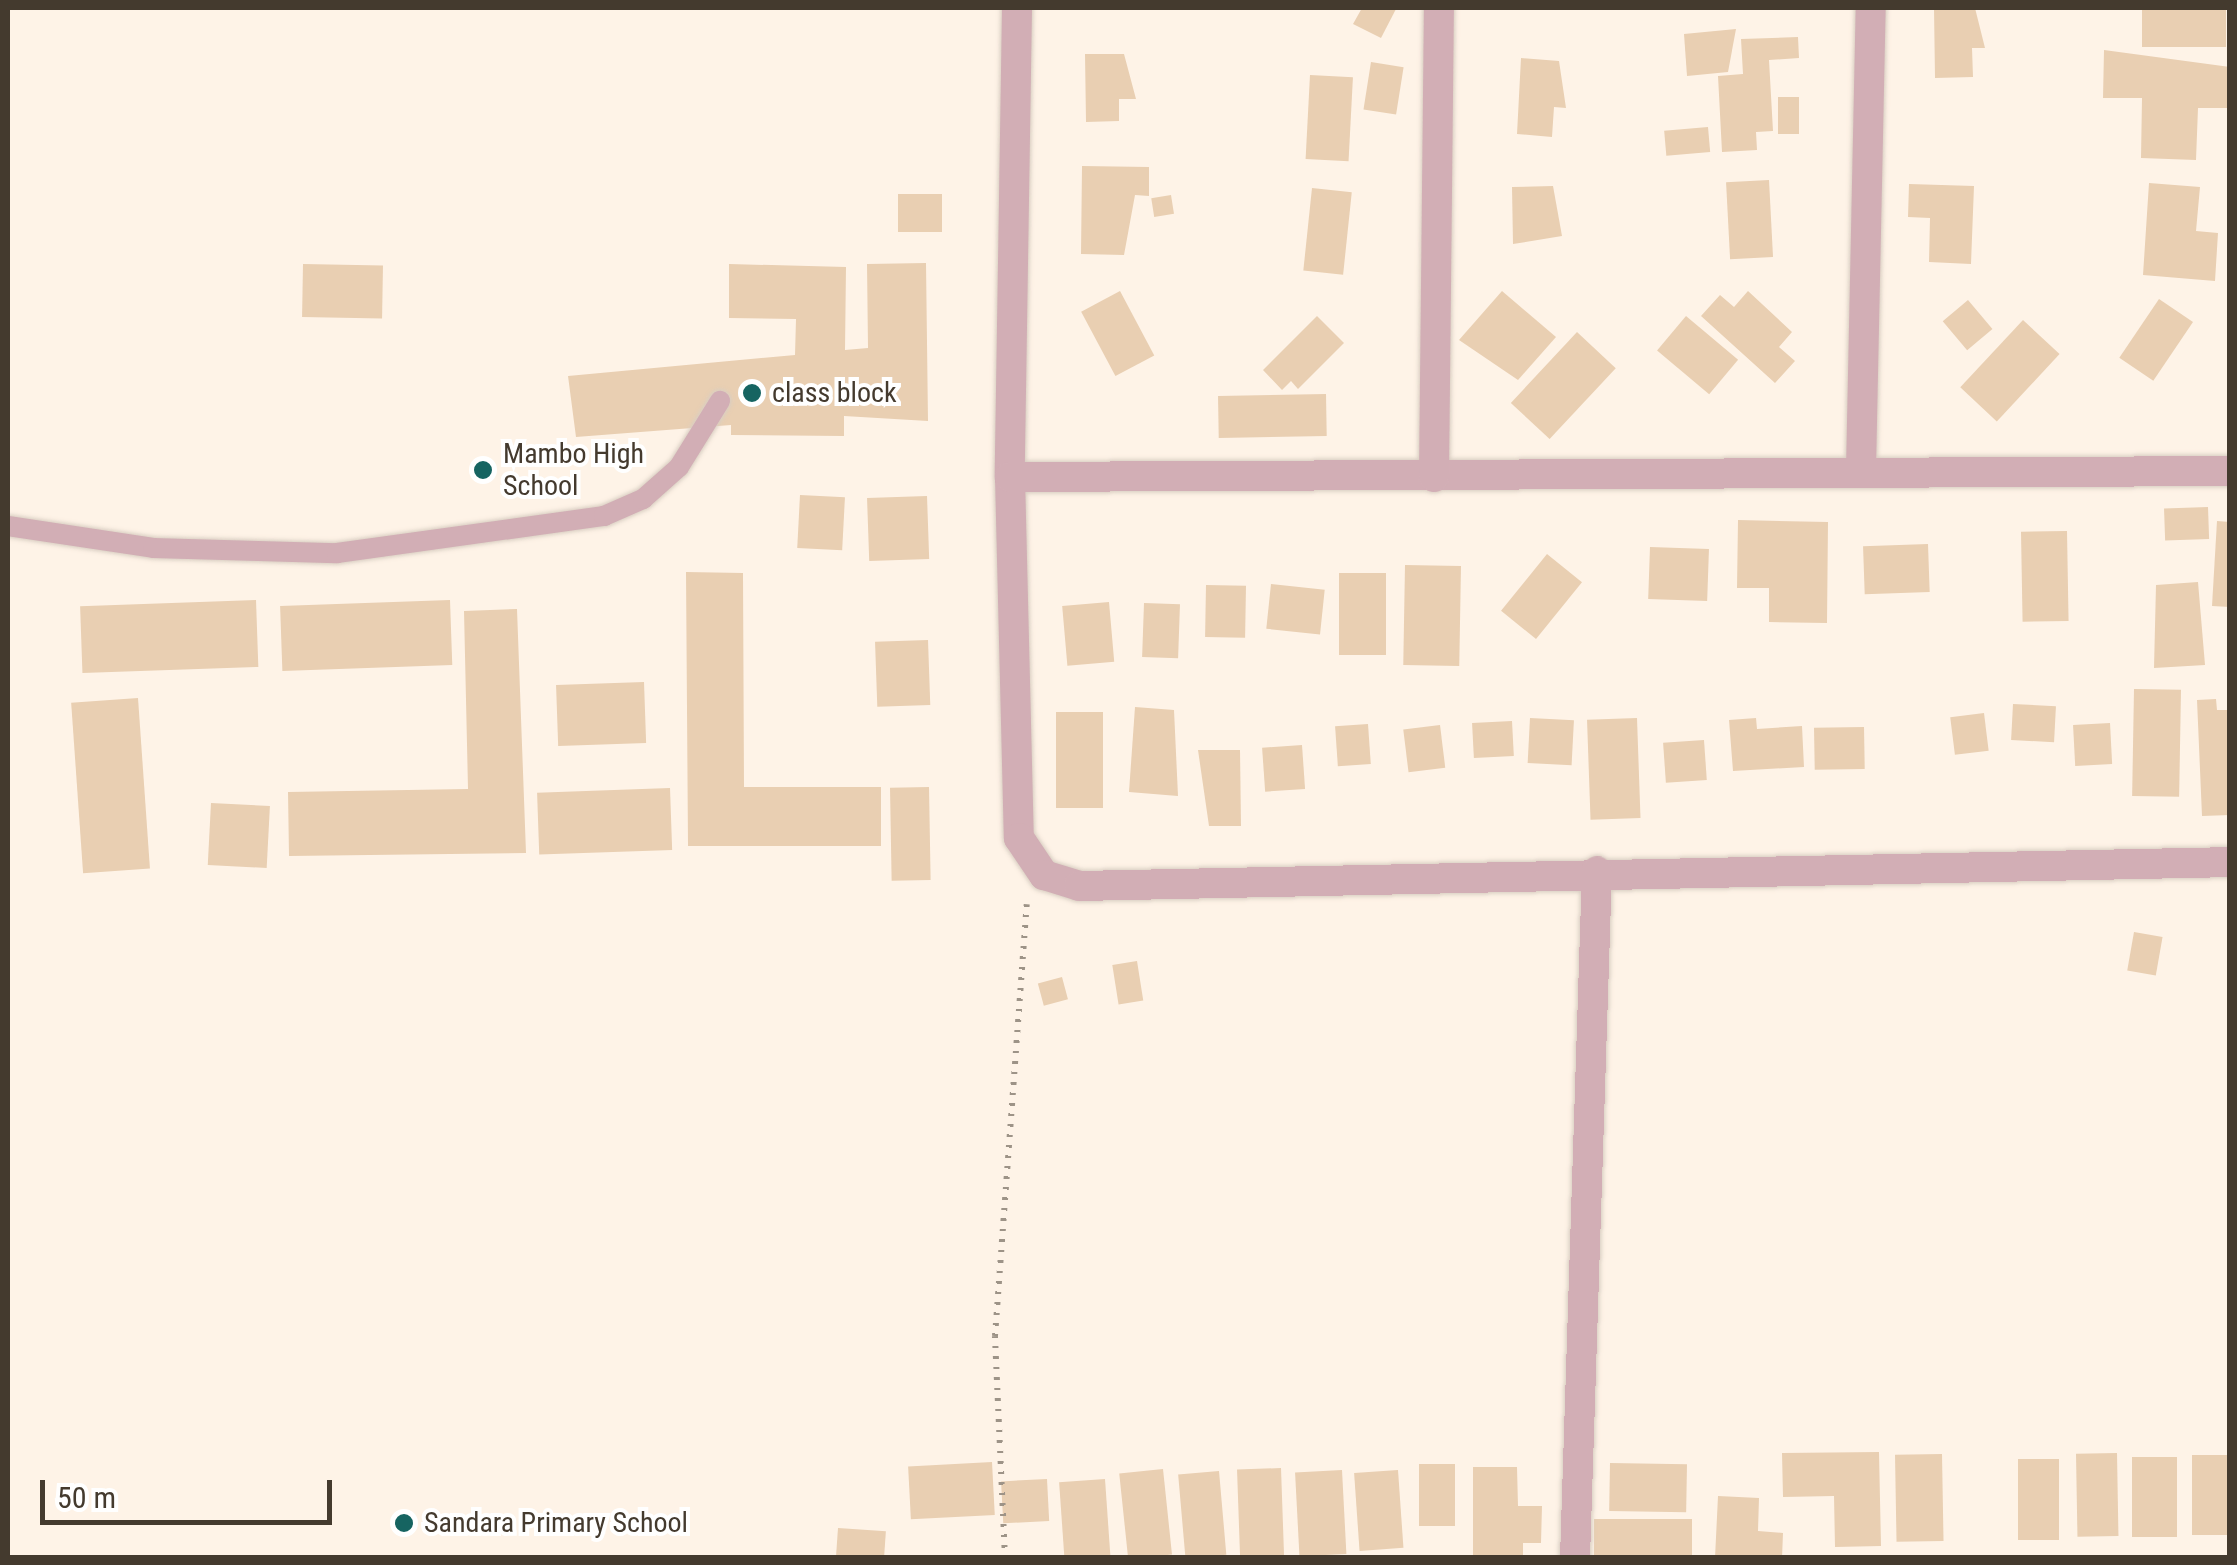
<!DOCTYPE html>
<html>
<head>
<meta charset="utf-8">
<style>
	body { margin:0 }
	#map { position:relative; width:2237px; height:1565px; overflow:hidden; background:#fef3e7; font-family:"Roboto Condensed",sans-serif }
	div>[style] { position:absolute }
	.building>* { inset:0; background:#e9cfb2; transform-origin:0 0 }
	.path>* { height:6px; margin-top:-3px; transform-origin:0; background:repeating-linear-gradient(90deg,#9d9387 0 2.5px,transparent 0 10.5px) }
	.roads { filter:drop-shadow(0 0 2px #d9cec2) drop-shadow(0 0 2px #d9cec2) }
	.lane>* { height:20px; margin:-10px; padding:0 10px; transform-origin:10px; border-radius:10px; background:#d2aeb5 }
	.street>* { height:30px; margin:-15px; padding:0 15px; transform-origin:15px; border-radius:15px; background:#d2aeb5 }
	.dots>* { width:28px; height:28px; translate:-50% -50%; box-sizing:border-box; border:5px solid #fff; border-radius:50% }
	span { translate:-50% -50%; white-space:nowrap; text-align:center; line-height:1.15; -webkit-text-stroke:8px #fff; paint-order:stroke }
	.poi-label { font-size:28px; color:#443a2e }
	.left { translate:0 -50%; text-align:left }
	.frame { position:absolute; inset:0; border:10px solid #443a2e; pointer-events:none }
	.scale { position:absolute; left:40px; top:1480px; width:292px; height:45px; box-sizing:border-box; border:5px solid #443a2e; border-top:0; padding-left:12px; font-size:30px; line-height:35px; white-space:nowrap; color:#443a2e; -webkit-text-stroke:8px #fff; paint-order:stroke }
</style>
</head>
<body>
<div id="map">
	<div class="building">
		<i style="clip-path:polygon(1362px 8px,1396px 9px,1381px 38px,1353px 24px)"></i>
		<i style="clip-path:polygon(1934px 8px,1975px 8px,1985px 48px,1972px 48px,1973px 77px,1935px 78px)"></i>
		<i style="left:2142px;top:8px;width:84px;height:39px"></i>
		<i style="clip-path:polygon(1736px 29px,1728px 72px,1687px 76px,1684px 34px)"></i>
		<i style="clip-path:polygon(1798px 37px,1799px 58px,1769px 60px,1773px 131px,1756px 132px,1757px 150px,1722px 152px,1718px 76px,1743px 74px,1741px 39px)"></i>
		<i style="clip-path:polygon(2104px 50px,2230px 67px,2230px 108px,2198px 108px,2196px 160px,2141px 158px,2142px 98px,2103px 98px)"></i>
		<i style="clip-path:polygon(1085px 54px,1124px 54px,1136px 99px,1119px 99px,1119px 121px,1086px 122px)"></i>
		<i style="clip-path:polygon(1521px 58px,1559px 61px,1566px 108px,1554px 107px,1552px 137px,1517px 134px)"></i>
		<i style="left:1371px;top:62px;width:33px;height:48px;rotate:9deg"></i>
		<i style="left:1310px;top:75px;width:43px;height:84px;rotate:3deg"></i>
		<i style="left:1778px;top:97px;width:21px;height:37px"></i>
		<i style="left:1708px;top:127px;width:25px;height:44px;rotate:85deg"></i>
		<i style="clip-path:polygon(1082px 166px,1149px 167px,1149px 196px,1135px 195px,1124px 255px,1081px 254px)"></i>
		<i style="left:1769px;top:180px;width:77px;height:43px;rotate:87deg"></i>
		<i style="clip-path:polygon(2149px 183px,2200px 187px,2196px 231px,2218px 233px,2215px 281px,2143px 275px)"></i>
		<i style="clip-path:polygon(1909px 184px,1974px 186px,1971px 264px,1929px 262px,1930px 218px,1908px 217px)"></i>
		<i style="clip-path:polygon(1553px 186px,1562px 236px,1513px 244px,1512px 187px)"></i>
		<i style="left:1312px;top:188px;width:40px;height:83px;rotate:6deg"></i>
		<i style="left:898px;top:194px;width:44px;height:38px"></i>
		<i style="left:1171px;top:195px;width:19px;height:20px;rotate:81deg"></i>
		<i style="clip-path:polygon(926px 263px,928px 421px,844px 416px,844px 436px,731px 435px,731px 425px,576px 437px,568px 376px,795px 355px,796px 319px,729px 318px,729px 264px,846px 267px,845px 350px,868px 348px,867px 264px)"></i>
		<i style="left:303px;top:264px;width:80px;height:53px;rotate:1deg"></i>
		<i style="left:1120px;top:291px;width:73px;height:44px;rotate:62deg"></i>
		<i style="clip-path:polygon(1502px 291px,1556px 337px,1518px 380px,1459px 340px)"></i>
		<i style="clip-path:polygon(1748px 291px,1792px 332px,1779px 347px,1795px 361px,1775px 383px,1701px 316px,1720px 295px,1734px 307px)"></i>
		<i style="left:2159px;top:299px;width:41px;height:71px;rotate:34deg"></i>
		<i style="left:1968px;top:300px;width:38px;height:33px;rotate:50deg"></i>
		<i style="clip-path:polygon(1317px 316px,1344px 343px,1298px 389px,1291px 381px,1282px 390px,1263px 370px)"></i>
		<i style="left:1686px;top:316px;width:68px;height:45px;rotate:40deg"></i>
		<i style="left:2023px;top:320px;width:50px;height:92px;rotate:43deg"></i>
		<i style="left:1577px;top:332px;width:53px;height:97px;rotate:43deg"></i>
		<i style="left:1326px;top:394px;width:42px;height:108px;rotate:89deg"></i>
		<i style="left:800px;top:495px;width:45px;height:53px;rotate:3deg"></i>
		<i style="left:927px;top:496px;width:63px;height:60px;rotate:88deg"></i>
		<i style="left:2208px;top:507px;width:32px;height:44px;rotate:88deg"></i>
		<i style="clip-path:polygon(1738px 520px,1828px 522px,1827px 623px,1769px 622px,1769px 588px,1737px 588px)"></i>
		<i style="clip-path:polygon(2217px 521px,2230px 522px,2230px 607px,2212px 606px)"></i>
		<i style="left:2067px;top:531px;width:90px;height:46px;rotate:89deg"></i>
		<i style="left:1928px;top:544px;width:48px;height:65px;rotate:88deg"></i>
		<i style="left:1650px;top:547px;width:59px;height:52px;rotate:2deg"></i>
		<i style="left:1547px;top:554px;width:45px;height:73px;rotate:39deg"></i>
		<i style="left:1405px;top:565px;width:56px;height:100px;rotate:1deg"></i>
		<i style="clip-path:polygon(686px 572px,743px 573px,744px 787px,881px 787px,881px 846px,688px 846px)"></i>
		<i style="left:1339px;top:573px;width:47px;height:82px"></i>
		<i style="clip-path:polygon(2198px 582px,2205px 665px,2154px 668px,2156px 585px)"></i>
		<i style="left:1271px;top:584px;width:54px;height:45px;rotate:6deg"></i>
		<i style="left:1206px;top:585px;width:40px;height:52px;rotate:1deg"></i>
		<i style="left:256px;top:600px;width:67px;height:176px;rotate:88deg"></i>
		<i style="left:450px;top:600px;width:65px;height:170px;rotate:88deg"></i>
		<i style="left:1109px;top:602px;width:60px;height:47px;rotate:85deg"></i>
		<i style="left:1144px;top:603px;width:36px;height:54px;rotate:2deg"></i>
		<i style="clip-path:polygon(517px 609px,526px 853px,289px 856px,288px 792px,468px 789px,464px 611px)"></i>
		<i style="left:928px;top:640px;width:65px;height:53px;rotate:88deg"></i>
		<i style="left:644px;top:682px;width:61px;height:88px;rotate:88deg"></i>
		<i style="left:2134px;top:689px;width:47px;height:107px;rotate:1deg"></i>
		<i style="left:138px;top:698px;width:171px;height:67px;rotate:86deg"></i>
		<i style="clip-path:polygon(2216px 699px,2217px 710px,2230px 710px,2230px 815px,2202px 816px,2197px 700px)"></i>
		<i style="left:2013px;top:704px;width:43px;height:36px;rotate:3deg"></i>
		<i style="clip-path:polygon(1135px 707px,1174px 710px,1178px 796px,1129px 792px)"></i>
		<i style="left:1056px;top:712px;width:47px;height:96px"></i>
		<i style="left:1984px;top:713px;width:38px;height:34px;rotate:83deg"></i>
		<i style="left:1530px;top:718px;width:44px;height:45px;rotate:3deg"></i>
		<i style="left:1637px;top:718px;width:100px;height:50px;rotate:88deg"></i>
		<i style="clip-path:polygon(1756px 718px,1757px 729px,1802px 726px,1804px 767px,1733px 771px,1729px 720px)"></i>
		<i style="left:1512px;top:721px;width:35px;height:40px;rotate:87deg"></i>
		<i style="left:2110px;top:723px;width:41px;height:37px;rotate:87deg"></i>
		<i style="left:1368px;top:724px;width:40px;height:33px;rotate:86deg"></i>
		<i style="left:1440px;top:725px;width:43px;height:37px;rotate:83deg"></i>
		<i style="left:1864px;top:727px;width:42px;height:50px;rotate:89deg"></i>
		<i style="left:1704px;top:740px;width:40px;height:41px;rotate:86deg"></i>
		<i style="left:1302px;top:745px;width:44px;height:40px;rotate:86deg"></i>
		<i style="clip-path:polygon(1198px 750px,1240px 750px,1241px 826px,1209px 826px)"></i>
		<i style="left:929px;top:787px;width:93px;height:39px;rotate:89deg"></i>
		<i style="left:670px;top:788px;width:62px;height:133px;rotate:88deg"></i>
		<i style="left:211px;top:803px;width:59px;height:62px;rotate:3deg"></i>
		<i style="left:2134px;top:932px;width:29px;height:39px;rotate:10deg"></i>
		<i style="left:1137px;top:961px;width:40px;height:25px;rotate:81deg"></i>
		<i style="left:1062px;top:977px;width:23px;height:25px;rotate:75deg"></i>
		<i style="clip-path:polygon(1879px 1452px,1881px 1546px,1835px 1547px,1834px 1496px,1783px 1497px,1782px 1453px)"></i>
		<i style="left:2117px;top:1453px;width:83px;height:41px;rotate:89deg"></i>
		<i style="left:1942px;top:1454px;width:87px;height:47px;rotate:89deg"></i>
		<i style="left:2230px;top:1455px;width:80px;height:38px;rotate:90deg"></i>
		<i style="left:2132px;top:1457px;width:45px;height:80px"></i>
		<i style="left:2018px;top:1459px;width:41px;height:81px"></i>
		<i style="left:992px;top:1462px;width:53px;height:84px;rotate:87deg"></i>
		<i style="left:1610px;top:1463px;width:77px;height:48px;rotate:1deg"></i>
		<i style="left:1419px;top:1464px;width:36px;height:62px"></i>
		<i style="clip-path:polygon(1473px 1467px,1517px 1467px,1518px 1506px,1542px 1506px,1541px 1543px,1523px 1543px,1523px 1558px,1473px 1558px)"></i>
		<i style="left:1281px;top:1468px;width:88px;height:44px;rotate:88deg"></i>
		<i style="left:1163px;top:1469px;width:86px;height:44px;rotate:84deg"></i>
		<i style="left:1342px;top:1470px;width:84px;height:47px;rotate:87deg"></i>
		<i style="left:1398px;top:1470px;width:78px;height:44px;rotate:86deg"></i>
		<i style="left:1219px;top:1471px;width:84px;height:41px;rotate:85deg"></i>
		<i style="left:1047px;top:1479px;width:42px;height:46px;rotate:87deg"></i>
		<i style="left:1105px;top:1479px;width:79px;height:46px;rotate:86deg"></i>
		<i style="clip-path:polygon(1718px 1496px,1759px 1498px,1758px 1531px,1783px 1533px,1782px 1558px,1715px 1558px)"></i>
		<i style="left:1692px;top:1519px;width:39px;height:98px;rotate:90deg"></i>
		<i style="left:838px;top:1528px;width:48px;height:30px;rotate:4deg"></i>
	</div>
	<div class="path">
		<i style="left:1005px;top:1558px;width:222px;rotate:-92.6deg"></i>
		<i style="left:995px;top:1336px;width:433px;rotate:-85.8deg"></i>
	</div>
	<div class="roads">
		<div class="lane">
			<i style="left:8px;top:526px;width:147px;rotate:8.6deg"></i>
			<i style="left:153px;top:548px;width:184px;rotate:1.6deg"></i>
			<i style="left:337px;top:553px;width:270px;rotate:-7.9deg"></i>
			<i style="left:604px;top:516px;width:43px;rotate:-23.6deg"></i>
			<i style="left:643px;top:499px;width:48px;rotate:-41.6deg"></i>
			<i style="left:679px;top:467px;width:78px;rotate:-58.2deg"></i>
		</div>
		<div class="street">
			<i style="left:1017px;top:8px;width:469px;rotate:90.9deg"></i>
			<i style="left:1010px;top:477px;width:361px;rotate:88.6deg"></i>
			<i style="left:1019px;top:838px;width:45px;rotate:56deg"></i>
			<i style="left:1044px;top:875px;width:37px;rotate:17deg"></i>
			<i style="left:1079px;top:886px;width:1151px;rotate:-1.19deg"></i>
			<i style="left:1861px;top:470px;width:462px;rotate:-88.8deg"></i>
			<i style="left:1010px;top:477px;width:1220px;rotate:-0.28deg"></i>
			<i style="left:1434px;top:477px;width:469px;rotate:-89.4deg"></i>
			<i style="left:1575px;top:1558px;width:687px;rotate:-88.17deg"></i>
		</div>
	</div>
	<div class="dots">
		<i style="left:752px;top:393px;background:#166461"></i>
		<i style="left:483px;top:470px;background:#166461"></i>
		<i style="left:404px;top:1523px;background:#166461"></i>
	</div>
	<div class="poi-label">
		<span class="left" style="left:772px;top:393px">class block</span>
		<span class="left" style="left:503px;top:470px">Mambo High<br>School</span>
		<span class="left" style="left:424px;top:1523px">Sandara Primary School</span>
	</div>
	<div class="frame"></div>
	<div class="scale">50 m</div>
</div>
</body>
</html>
